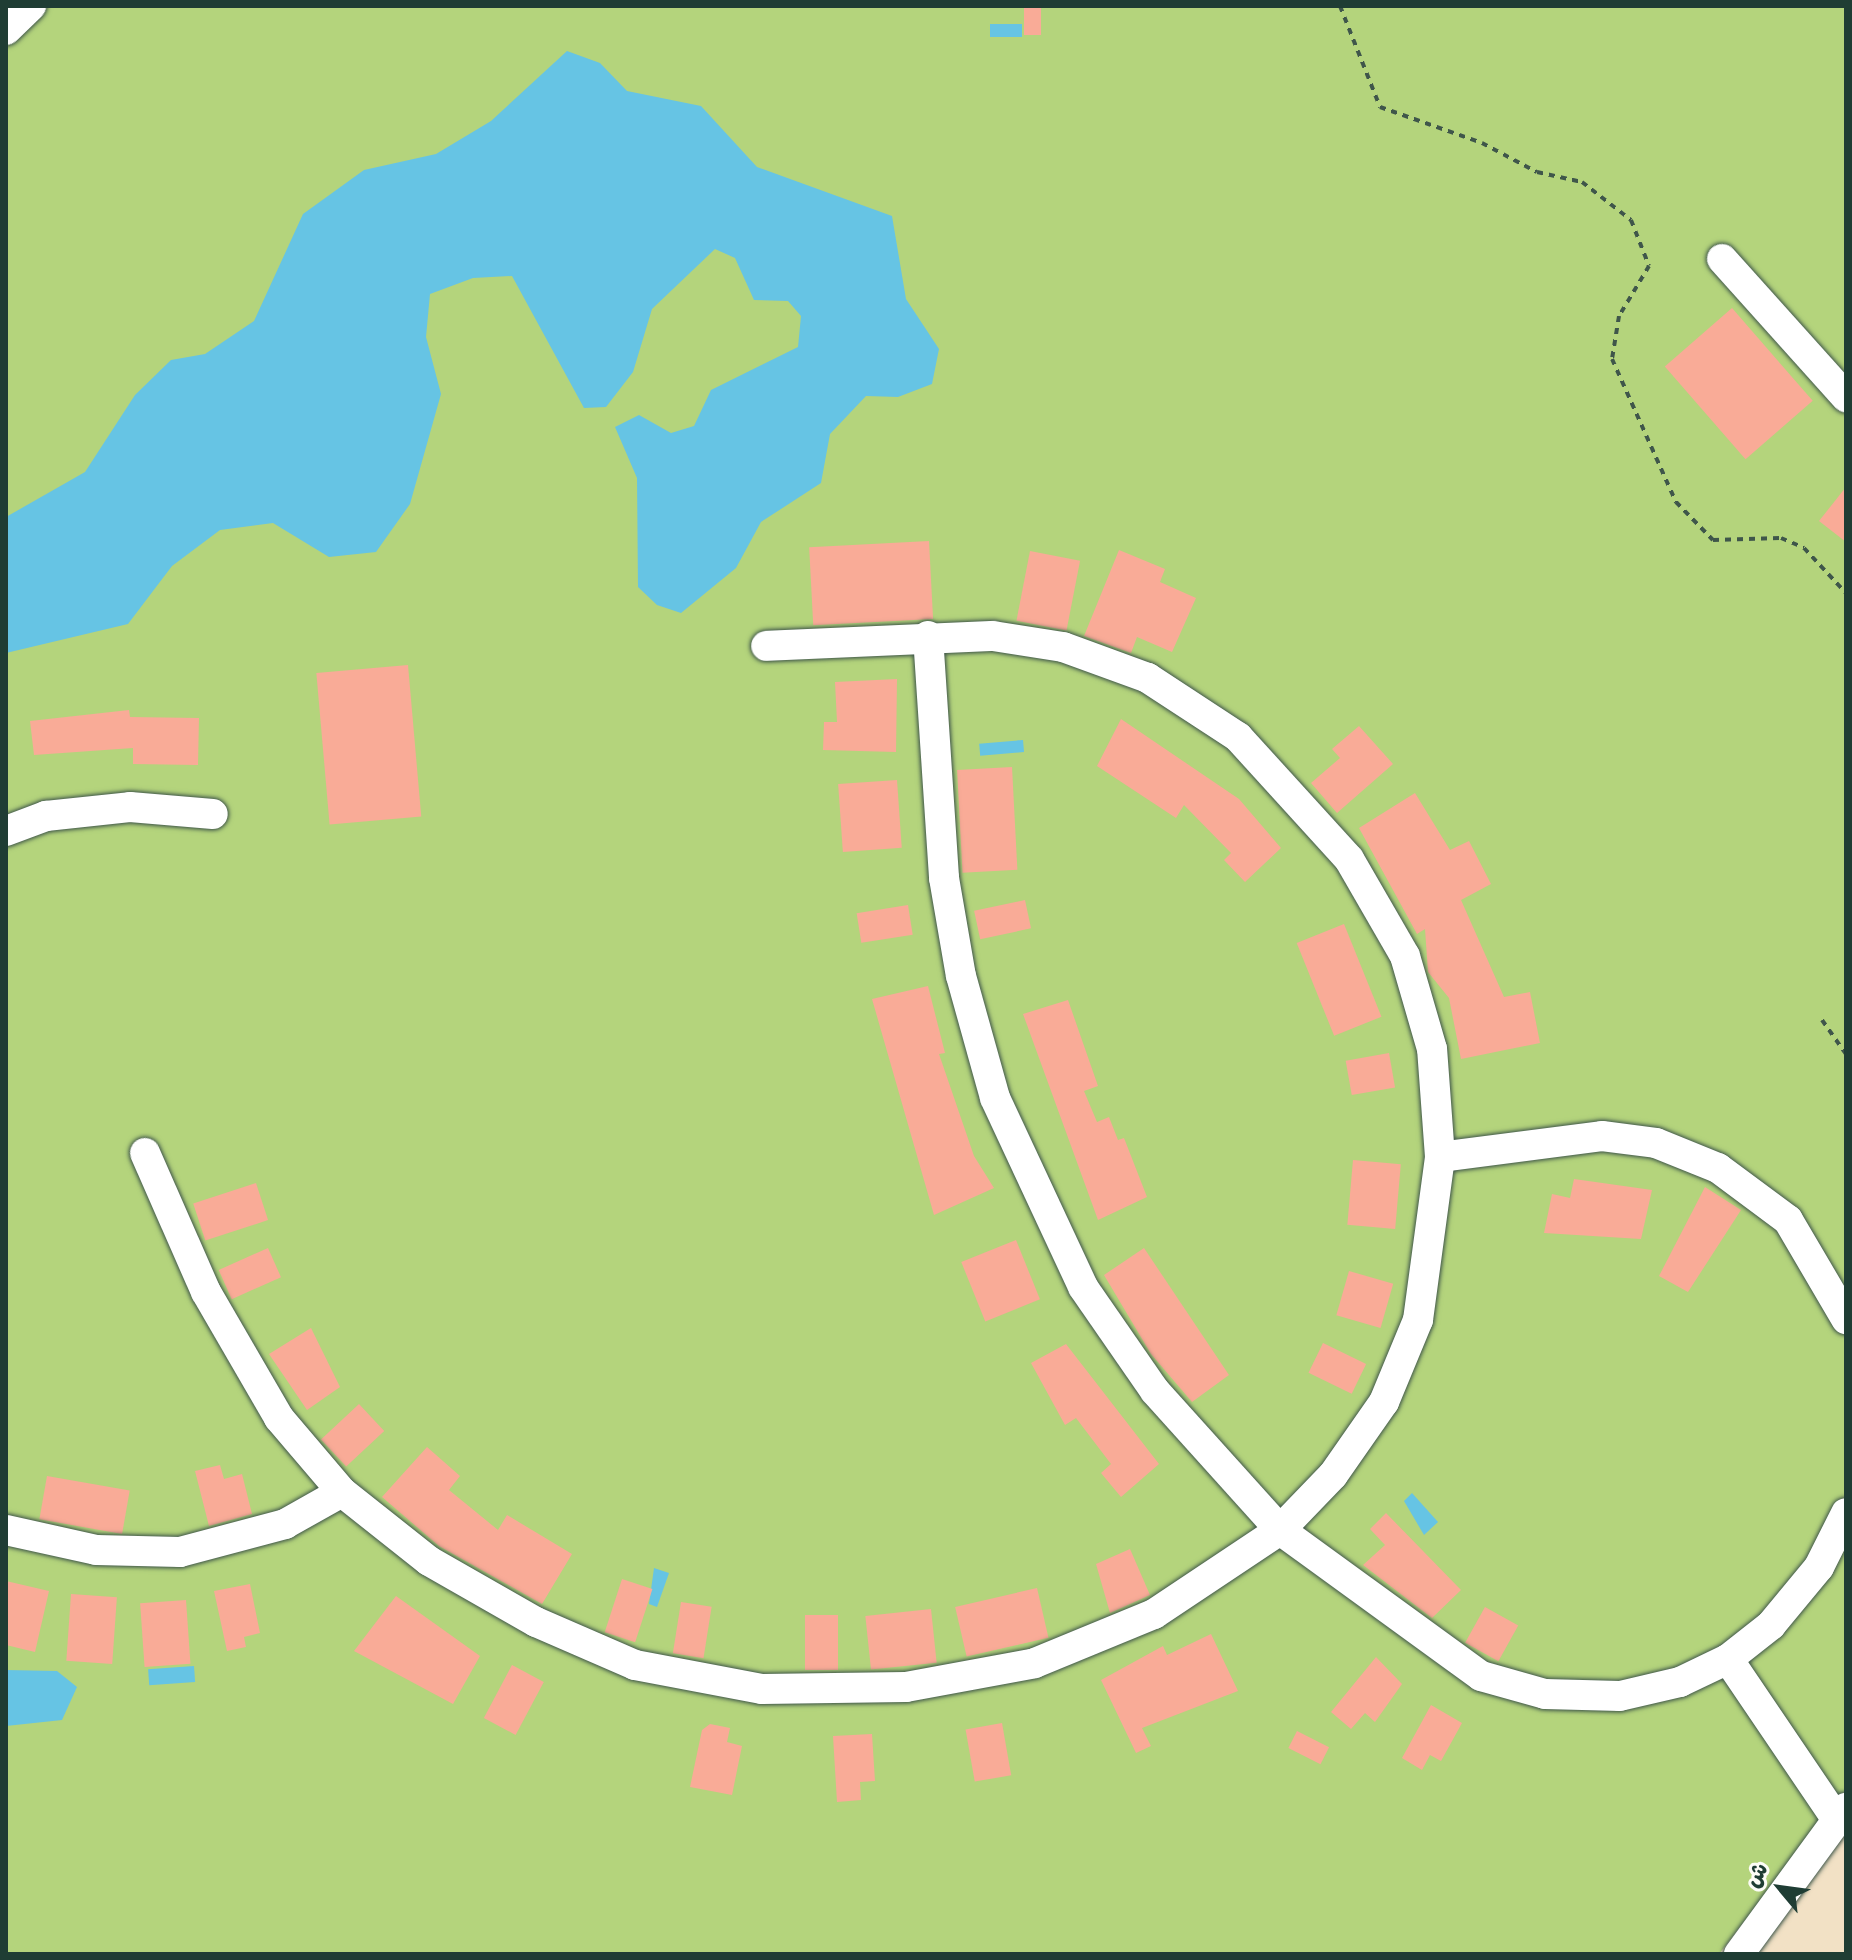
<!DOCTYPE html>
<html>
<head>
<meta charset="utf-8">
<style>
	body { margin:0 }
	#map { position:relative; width:1852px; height:1960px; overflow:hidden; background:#f2e1c5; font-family:"Gochi Hand","Playpen Sans Arabic",sans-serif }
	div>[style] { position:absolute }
	.green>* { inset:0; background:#b4d47c }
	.water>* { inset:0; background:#66c4e4; transform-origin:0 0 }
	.building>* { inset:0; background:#f9ab97; transform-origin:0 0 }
	.path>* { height:4px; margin-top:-2px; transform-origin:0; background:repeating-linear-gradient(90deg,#3f564a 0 6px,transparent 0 12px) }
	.roads { filter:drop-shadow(0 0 2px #3f564a) drop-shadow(0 0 2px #3f564a) }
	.minor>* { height:30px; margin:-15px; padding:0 15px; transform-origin:15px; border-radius:15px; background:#fff }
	span { translate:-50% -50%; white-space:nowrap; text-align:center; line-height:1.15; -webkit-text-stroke:6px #fdfcf7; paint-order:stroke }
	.frame { position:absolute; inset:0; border:8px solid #1f3d34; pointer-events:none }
	.north { position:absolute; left:1740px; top:1848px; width:80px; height:80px; -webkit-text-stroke:6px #fdfcf7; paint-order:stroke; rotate:299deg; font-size:22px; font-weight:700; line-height:32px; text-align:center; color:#1f3d34 }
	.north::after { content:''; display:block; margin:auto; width:28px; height:36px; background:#1f3d34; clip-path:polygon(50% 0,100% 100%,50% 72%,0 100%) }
</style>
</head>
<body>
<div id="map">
	<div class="green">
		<i style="clip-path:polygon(6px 6px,1846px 6px,1846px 1789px,1719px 1954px,6px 1954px)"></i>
	</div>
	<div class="water">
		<i style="left:990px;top:24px;width:32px;height:13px"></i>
		<i style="clip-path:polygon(567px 51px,600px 63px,627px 91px,701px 106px,757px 167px,892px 216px,906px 299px,939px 349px,932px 384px,898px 397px,866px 396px,830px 434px,821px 483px,761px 522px,736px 568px,681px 613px,657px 605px,638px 587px,637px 478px,615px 427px,639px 415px,671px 433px,694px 426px,711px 390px,798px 347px,801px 316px,788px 301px,754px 300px,735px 258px,715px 249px,652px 309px,633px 372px,606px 407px,584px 408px,512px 276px,473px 278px,430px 294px,426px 337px,441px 394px,410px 504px,376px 552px,329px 557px,273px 523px,220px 530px,172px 566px,128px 624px,6px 653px,6px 517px,85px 472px,135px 395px,171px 360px,205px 354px,254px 321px,303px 214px,364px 170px,436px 154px,491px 121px)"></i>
		<i style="left:1023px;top:740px;width:12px;height:44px;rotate:85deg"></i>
		<i style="clip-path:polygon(1412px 1493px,1438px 1522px,1424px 1535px,1404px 1501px)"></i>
		<i style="clip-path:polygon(654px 1568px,669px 1573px,657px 1607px,649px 1604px)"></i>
		<i style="left:194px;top:1666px;width:16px;height:46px;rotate:86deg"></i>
		<i style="clip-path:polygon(6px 1670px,57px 1671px,77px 1687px,62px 1720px,6px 1726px)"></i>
	</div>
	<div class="building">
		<i style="left:1024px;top:6px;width:17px;height:29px"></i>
		<i style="left:1732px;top:308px;width:123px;height:89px;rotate:49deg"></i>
		<i style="clip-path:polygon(1846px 487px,1846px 542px,1819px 521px)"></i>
		<i style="left:929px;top:541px;width:78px;height:120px;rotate:87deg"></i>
		<i style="clip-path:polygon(1119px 550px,1165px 569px,1160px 582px,1196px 598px,1172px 652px,1137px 637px,1131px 653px,1084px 636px)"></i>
		<i style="left:1030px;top:551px;width:51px;height:71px;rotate:11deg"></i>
		<i style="left:408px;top:665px;width:152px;height:92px;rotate:85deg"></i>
		<i style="clip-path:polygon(897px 679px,896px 752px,823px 750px,824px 722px,837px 722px,835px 682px)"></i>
		<i style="clip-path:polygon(129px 710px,130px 717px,199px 718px,198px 765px,133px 764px,133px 748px,34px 755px,30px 721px)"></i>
		<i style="clip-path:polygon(1121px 719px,1239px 799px,1281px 848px,1245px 882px,1224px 860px,1231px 853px,1184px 805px,1176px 818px,1097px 766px)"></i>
		<i style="clip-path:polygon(1359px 726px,1393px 764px,1337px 813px,1311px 783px,1340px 758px,1332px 749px)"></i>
		<i style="left:1012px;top:767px;width:103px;height:55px;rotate:87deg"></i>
		<i style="left:897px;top:780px;width:68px;height:59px;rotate:86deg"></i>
		<i style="clip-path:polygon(1415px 793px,1450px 850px,1469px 841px,1491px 884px,1461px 900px,1504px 997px,1530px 992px,1540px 1043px,1461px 1059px,1449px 998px,1428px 972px,1425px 929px,1417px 934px,1359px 828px)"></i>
		<i style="left:1025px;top:900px;width:29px;height:52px;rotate:78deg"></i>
		<i style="left:908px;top:905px;width:30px;height:52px;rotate:81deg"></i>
		<i style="left:1344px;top:924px;width:100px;height:51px;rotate:68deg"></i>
		<i style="clip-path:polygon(928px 986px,945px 1053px,939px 1054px,974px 1156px,994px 1188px,934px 1215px,872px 999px)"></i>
		<i style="clip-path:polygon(1068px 1000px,1098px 1086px,1084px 1091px,1097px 1122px,1109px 1117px,1118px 1140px,1124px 1138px,1147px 1197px,1098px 1220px,1023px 1014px)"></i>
		<i style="left:1389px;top:1053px;width:35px;height:44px;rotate:80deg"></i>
		<i style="left:1353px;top:1160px;width:48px;height:65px;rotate:5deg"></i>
		<i style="clip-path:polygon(1574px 1179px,1652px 1190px,1641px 1239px,1544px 1233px,1552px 1194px,1570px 1198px)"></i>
		<i style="left:256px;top:1183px;width:39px;height:66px;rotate:72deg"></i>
		<i style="clip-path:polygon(1705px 1187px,1741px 1210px,1688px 1292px,1659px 1276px)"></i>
		<i style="left:1016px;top:1240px;width:64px;height:59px;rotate:68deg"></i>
		<i style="left:268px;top:1248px;width:32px;height:54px;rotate:66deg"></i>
		<i style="clip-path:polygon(1144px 1248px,1229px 1375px,1192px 1402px,1151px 1354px,1104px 1275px)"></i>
		<i style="left:1349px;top:1271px;width:46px;height:46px;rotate:16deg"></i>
		<i style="clip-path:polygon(311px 1328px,340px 1387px,307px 1410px,269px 1354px)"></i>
		<i style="left:1323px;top:1343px;width:48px;height:33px;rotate:26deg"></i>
		<i style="clip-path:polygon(1066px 1344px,1159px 1464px,1121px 1497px,1101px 1473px,1111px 1464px,1076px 1418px,1065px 1425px,1031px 1363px)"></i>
		<i style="left:359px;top:1404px;width:37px;height:52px;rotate:47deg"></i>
		<i style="clip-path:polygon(427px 1447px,460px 1476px,449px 1490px,498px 1530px,507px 1515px,572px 1554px,542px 1604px,439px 1546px,382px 1497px)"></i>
		<i style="clip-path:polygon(220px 1465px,224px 1479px,242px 1474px,252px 1514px,209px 1526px,195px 1471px)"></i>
		<i style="left:47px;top:1476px;width:84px;height:44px;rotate:10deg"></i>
		<i style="clip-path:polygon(1386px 1513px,1461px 1590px,1432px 1618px,1363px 1565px,1385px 1545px,1370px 1529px)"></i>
		<i style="clip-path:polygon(1130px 1549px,1150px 1595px,1110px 1613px,1096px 1564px)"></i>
		<i style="left:622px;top:1579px;width:32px;height:56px;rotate:18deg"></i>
		<i style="clip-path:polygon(6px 1581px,49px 1591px,35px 1652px,6px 1645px)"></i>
		<i style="clip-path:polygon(250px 1584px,260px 1633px,244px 1637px,246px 1647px,227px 1651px,214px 1591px)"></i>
		<i style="left:1037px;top:1588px;width:51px;height:84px;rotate:77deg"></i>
		<i style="left:71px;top:1594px;width:46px;height:67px;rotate:4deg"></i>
		<i style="clip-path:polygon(396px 1596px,480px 1656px,453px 1704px,354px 1651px)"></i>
		<i style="left:186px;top:1600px;width:64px;height:46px;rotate:86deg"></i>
		<i style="left:681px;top:1602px;width:31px;height:52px;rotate:9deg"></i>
		<i style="left:1485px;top:1607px;width:38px;height:41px;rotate:29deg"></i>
		<i style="left:931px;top:1609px;width:54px;height:66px;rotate:84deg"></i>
		<i style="left:805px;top:1615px;width:33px;height:55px"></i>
		<i style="clip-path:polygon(1211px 1634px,1238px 1691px,1142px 1728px,1151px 1746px,1136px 1753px,1101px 1680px,1163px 1646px,1167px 1655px)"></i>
		<i style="clip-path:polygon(1376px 1657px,1402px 1684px,1375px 1722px,1365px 1713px,1351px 1729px,1331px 1712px)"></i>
		<i style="left:512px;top:1665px;width:36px;height:60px;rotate:28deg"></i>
		<i style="clip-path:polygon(1431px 1705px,1462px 1723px,1441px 1761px,1430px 1755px,1422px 1770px,1402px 1758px)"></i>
		<i style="left:1002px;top:1723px;width:53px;height:37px;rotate:80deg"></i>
		<i style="clip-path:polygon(710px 1724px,730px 1728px,727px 1742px,742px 1746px,732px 1795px,690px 1787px,702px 1730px)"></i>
		<i style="left:1297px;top:1731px;width:36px;height:19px;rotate:27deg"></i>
		<i style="clip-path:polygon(872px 1734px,875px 1781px,860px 1782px,861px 1800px,837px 1802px,833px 1736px)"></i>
	</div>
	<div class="path">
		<i style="left:1340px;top:6px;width:109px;rotate:68.4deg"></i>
		<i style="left:1380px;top:107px;width:108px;rotate:19.4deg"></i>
		<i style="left:1482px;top:143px;width:62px;rotate:27.8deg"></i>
		<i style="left:1537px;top:172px;width:46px;rotate:12.5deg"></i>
		<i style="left:1582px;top:182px;width:62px;rotate:37.8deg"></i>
		<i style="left:1631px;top:220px;width:49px;rotate:68.6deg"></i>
		<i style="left:1649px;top:266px;width:58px;rotate:121deg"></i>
		<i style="left:1619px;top:316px;width:44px;rotate:99.2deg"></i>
		<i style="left:1612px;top:359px;width:157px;rotate:65.9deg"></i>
		<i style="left:1676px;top:502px;width:53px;rotate:45.8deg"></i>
		<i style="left:1713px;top:540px;width:68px;rotate:-1.7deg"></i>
		<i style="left:1781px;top:538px;width:25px;rotate:23deg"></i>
		<i style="left:1804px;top:548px;width:62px;rotate:47deg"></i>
		<i style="left:1822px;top:1020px;width:42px;rotate:54.8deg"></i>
	</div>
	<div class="roads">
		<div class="minor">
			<i style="left:6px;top:30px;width:35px;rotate:-44deg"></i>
			<i style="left:1722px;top:259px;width:186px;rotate:48.1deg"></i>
			<i style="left:928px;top:636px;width:243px;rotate:86.2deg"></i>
			<i style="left:944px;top:878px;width:99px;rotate:80.2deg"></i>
			<i style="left:961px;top:976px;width:127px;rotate:74.4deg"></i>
			<i style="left:995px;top:1098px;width:208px;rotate:65deg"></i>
			<i style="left:1083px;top:1287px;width:126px;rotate:55.3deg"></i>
			<i style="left:1155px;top:1391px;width:187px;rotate:48deg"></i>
			<i style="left:1280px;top:1530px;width:248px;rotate:36deg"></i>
			<i style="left:1481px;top:1676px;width:66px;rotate:15.7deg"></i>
			<i style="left:1545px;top:1694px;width:75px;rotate:1.5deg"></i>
			<i style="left:1620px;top:1696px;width:62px;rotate:-13.1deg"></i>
			<i style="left:1680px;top:1682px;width:53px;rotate:-25.6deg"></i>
			<i style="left:1728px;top:1659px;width:55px;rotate:-38.3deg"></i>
			<i style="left:1771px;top:1625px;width:75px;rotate:-50.4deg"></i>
			<i style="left:1819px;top:1567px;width:60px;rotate:-63.4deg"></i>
			<i style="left:6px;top:831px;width:43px;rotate:-20.6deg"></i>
			<i style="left:46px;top:816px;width:84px;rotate:-6.1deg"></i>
			<i style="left:130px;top:807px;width:83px;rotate:4.8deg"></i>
			<i style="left:145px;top:1153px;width:152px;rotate:66.3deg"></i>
			<i style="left:206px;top:1292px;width:146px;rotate:59.9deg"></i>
			<i style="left:279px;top:1418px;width:97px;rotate:49.6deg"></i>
			<i style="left:342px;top:1492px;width:111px;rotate:38.4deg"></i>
			<i style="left:429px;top:1561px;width:123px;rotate:29.7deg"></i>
			<i style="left:536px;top:1622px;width:108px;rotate:23.5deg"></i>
			<i style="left:635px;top:1665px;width:129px;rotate:10.7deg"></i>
			<i style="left:762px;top:1689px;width:144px;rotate:-0.8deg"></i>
			<i style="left:906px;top:1687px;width:131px;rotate:-10.5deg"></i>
			<i style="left:1035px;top:1663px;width:129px;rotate:-22.4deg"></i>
			<i style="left:1154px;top:1614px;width:151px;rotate:-33.7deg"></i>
			<i style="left:1280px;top:1530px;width:76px;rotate:-46.1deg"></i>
			<i style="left:1333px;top:1475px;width:89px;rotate:-55.1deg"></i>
			<i style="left:1384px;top:1402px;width:89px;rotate:-67.5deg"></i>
			<i style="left:1418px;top:1320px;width:164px;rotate:-82.3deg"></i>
			<i style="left:1440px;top:1157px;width:108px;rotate:-94.2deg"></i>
			<i style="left:1432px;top:1049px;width:97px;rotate:-106.2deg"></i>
			<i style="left:1405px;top:956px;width:112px;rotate:-120deg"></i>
			<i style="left:1349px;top:859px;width:165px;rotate:-132.3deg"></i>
			<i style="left:1238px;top:737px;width:108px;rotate:-146.8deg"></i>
			<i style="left:1148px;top:678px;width:90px;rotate:-160deg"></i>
			<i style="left:1063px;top:647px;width:71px;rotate:-171.1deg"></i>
			<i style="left:993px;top:636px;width:227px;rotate:177.5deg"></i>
			<i style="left:1440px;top:1157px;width:163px;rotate:-7.4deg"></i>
			<i style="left:1602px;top:1136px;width:54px;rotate:7.4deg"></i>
			<i style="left:1656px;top:1143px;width:67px;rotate:22deg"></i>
			<i style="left:1718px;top:1168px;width:87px;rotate:36.6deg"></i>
			<i style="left:1788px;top:1220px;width:115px;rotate:59.6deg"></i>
			<i style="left:6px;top:1530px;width:92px;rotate:12.5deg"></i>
			<i style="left:96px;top:1550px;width:84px;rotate:1.4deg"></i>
			<i style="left:180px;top:1552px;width:109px;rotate:-14.9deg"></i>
			<i style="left:285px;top:1524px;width:65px;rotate:-29.3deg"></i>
			<i style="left:1728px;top:1659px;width:194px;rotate:55.9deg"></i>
			<i style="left:1739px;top:1954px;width:181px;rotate:-53.8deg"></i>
		</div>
	</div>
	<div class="frame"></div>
	<div class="north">ش</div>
</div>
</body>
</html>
